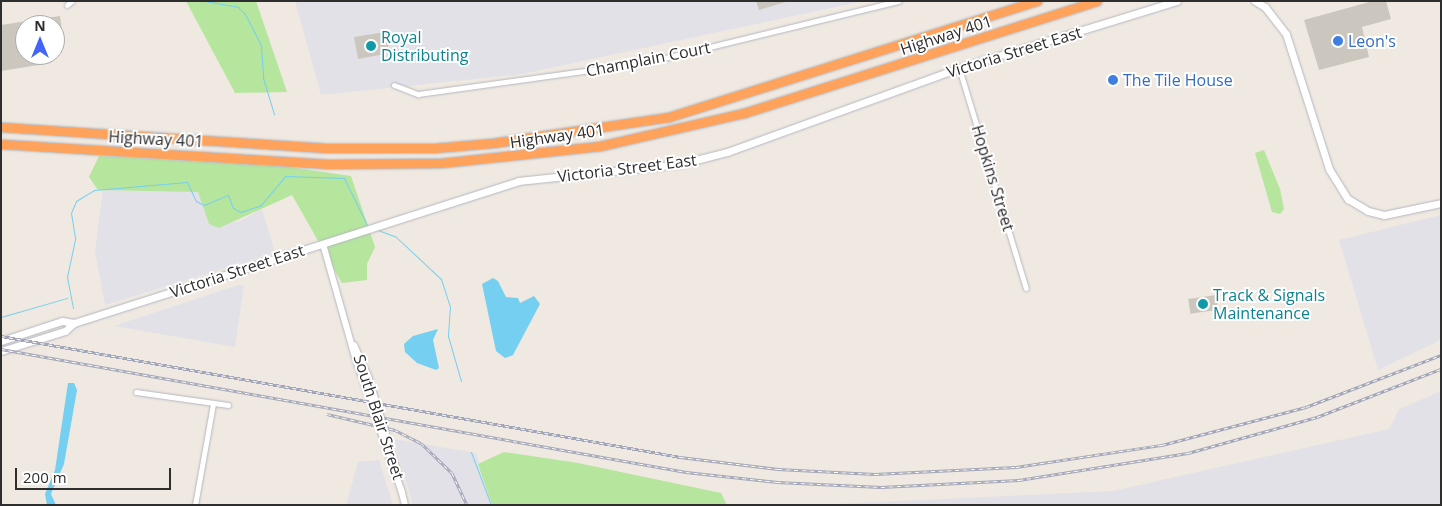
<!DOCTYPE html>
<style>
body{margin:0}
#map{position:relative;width:1442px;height:506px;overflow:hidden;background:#efe9e1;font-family:"Open Sans",sans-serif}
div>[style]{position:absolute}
.industrial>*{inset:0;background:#e3e1e8}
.green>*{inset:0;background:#b6e59e}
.water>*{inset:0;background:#75cff0}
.stream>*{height:1px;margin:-0.5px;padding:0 0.5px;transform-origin:0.5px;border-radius:0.5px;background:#75cff0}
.building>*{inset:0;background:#cbc7bf;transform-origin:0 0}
.roads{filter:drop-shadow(0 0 1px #b4b7c1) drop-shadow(0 0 1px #b4b7c1)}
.minor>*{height:5px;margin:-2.5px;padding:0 2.5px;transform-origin:2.5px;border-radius:2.5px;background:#fff}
.tertiary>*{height:6px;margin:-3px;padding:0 3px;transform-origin:3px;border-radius:3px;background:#fff}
.secondary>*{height:7px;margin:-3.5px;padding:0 3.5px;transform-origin:3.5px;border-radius:3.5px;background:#fff}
.motorway>*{height:9px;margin:-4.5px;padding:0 4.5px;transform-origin:4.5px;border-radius:4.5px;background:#ffa35c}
.rail>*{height:3px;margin-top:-1.5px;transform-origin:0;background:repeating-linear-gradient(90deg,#fff 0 4px,#a3a6b8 0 8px);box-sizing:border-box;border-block:1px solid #a3a6b8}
.dots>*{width:14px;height:14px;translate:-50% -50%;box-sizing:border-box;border:2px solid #fff;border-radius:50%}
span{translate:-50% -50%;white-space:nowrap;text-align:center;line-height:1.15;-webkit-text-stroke:4px #fff;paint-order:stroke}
.street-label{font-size:16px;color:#2e2e2e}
.culture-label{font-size:16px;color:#0d838f}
.left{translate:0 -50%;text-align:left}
.shop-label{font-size:16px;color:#366cbe}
.frame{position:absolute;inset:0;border:2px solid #2e2e2e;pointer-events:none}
.north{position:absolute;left:15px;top:15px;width:50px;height:50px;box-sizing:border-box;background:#fff;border:1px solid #ababab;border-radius:50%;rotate:0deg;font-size:14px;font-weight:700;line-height:20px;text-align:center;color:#2e2e2e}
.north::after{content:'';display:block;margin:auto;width:18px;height:22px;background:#4264fb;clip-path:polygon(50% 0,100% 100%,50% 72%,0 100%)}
.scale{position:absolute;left:15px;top:468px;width:156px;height:22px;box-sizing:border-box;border:2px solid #2e2e2e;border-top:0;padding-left:6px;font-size:15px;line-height:18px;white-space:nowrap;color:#2e2e2e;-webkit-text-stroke:4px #fff;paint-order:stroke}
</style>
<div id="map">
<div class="industrial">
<div style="clip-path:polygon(295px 1px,864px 1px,522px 74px,321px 95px)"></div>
<div style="clip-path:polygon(103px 188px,198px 192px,209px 223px,238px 222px,262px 209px,275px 253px,105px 305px,95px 252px)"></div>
<div style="clip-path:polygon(1441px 215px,1441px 340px,1378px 370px,1339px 240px)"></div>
<div style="clip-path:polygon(238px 285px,244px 285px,235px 347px,114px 326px)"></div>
<div style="clip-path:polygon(1441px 391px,1441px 505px,811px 505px,1113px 491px,1389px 429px,1399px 409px)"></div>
<div style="clip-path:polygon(394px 439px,476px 453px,492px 505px,413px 505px)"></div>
<div style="clip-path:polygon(379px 460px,393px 505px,346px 505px,358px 462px)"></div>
</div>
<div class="green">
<div style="clip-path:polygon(186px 1px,256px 1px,287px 92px,235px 93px)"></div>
<div style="clip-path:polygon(1264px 150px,1280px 189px,1284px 209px,1280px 214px,1272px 212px,1255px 153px)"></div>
<div style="clip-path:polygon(99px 156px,289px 167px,351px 176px,375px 247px,367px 264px,367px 280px,342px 283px,292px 195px,219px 228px,209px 224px,198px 192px,98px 190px,89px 177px)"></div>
<div style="clip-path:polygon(504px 452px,578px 463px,721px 493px,727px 505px,492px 505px,478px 464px)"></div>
</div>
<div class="water">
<div style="clip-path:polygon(493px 278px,498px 281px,506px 297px,518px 298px,520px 303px,534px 296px,540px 304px,513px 355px,505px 358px,496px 351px,482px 284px)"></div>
<div style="clip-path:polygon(438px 329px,433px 340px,439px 368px,436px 370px,417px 363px,405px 352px,404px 344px,413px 336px)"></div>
<div style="clip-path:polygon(68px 383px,74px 383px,77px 390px,64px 464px,51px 494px,56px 505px,47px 505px,45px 494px,55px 470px)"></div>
</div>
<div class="stream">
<div style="left:205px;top:1px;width:34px;rotate:10deg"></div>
<div style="left:238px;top:7px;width:10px;rotate:45deg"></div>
<div style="left:245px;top:14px;width:36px;rotate:63deg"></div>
<div style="left:261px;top:46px;width:32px;rotate:86deg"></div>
<div style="left:263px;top:78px;width:38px;rotate:73deg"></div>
<div style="left:378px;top:230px;width:19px;rotate:21deg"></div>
<div style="left:396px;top:237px;width:62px;rotate:43deg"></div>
<div style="left:441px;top:279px;width:28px;rotate:72deg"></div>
<div style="left:450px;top:306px;width:30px;rotate:94deg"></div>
<div style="left:448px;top:336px;width:47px;rotate:73.9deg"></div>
<div style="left:73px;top:308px;width:32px;rotate:-101deg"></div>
<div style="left:67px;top:277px;width:40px;rotate:-78deg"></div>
<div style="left:75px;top:238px;width:25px;rotate:-99deg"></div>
<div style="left:71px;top:213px;width:13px;rotate:-67deg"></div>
<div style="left:76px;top:201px;width:21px;rotate:-31deg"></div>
<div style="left:94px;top:190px;width:93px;rotate:-4.9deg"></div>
<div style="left:187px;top:182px;width:21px;rotate:65deg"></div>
<div style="left:196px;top:201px;width:9px;rotate:27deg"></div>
<div style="left:204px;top:205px;width:26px;rotate:-23deg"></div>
<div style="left:228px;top:195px;width:14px;rotate:69deg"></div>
<div style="left:233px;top:208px;width:9px;rotate:27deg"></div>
<div style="left:241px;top:212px;width:21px;rotate:-19deg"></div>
<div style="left:261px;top:205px;width:38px;rotate:-50deg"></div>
<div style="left:285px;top:176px;width:59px;rotate:1.9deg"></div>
<div style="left:344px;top:178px;width:52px;rotate:63.9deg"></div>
<div style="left:1px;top:317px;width:69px;rotate:-16.1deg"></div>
<div style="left:471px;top:452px;width:57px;rotate:69.3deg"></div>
</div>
<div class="building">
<div style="clip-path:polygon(756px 1px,786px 1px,786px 2px,759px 10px)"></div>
<div style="clip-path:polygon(1373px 1px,1386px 1px,1391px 19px,1362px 27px,1369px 57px,1319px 70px,1304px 20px)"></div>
<div style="clip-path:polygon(60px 16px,64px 45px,55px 47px,55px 25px,25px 25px,25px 55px,49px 55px,51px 63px,1px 71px,1px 25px)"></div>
<div style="clip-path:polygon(385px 32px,391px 40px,385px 54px,358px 59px,354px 37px)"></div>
<div style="left:1216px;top:295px;width:15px;height:28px;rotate:82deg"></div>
</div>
<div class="roads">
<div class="minor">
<div style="left:67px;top:5px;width:6px;rotate:-39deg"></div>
<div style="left:959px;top:68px;width:230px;rotate:73.1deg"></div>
<div style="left:394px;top:85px;width:26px;rotate:21deg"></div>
<div style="left:418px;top:94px;width:232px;rotate:-7.9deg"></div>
<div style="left:648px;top:62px;width:258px;rotate:-13.7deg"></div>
<div style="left:136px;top:392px;width:93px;rotate:8deg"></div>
<div style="left:195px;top:505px;width:103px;rotate:-79.9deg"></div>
</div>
<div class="tertiary">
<div style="left:323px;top:244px;width:117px;rotate:74.2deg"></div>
<div style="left:355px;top:357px;width:144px;rotate:70.9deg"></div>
<div style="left:354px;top:345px;width:34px;rotate:66deg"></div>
<div style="left:368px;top:376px;width:106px;rotate:72.9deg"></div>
<div style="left:401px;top:489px;width:16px;rotate:76deg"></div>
</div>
<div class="secondary">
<div style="left:1255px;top:1px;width:12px;rotate:31deg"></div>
<div style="left:1265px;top:7px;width:34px;rotate:52deg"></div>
<div style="left:1286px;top:34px;width:142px;rotate:72.3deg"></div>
<div style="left:1329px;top:169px;width:36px;rotate:58deg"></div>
<div style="left:1348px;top:199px;width:23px;rotate:31deg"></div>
<div style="left:1368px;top:211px;width:16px;rotate:14deg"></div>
<div style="left:1384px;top:215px;width:58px;rotate:-11.9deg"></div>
<div style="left:1px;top:341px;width:64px;rotate:-18.2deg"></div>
<div style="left:62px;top:321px;width:12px;rotate:9deg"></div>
<div style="left:74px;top:323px;width:466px;rotate:-17.7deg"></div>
<div style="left:518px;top:181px;width:163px;rotate:-6deg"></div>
<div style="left:680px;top:164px;width:49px;rotate:-14.3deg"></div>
<div style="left:727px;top:152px;width:247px;rotate:-19.9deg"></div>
<div style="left:959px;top:68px;width:228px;rotate:-17.1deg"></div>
<div style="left:1px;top:351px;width:67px;rotate:-17.4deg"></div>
<div style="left:65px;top:331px;width:12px;rotate:-42deg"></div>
</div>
<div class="motorway">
<div style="left:1px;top:127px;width:326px;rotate:3.7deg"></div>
<div style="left:326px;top:148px;width:109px"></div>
<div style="left:435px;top:148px;width:58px;rotate:-4.9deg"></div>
<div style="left:493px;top:143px;width:178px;rotate:-8.4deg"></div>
<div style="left:669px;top:117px;width:386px;rotate:-17.5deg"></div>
<div style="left:1px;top:144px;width:328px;rotate:3.5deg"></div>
<div style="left:328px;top:164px;width:113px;rotate:-0.5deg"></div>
<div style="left:441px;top:163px;width:160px;rotate:-6.1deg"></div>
<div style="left:600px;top:146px;width:148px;rotate:-12.9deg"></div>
<div style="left:744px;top:113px;width:370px;rotate:-17.6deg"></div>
</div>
</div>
<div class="rail">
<div style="left:1px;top:336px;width:690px;rotate:10.1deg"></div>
<div style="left:680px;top:457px;width:99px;rotate:7deg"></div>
<div style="left:778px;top:469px;width:97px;rotate:3deg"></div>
<div style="left:875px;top:474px;width:141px;rotate:-2.8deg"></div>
<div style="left:1016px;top:467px;width:148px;rotate:-8.6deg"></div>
<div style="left:1162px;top:445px;width:149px;rotate:-14.8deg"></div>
<div style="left:1306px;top:407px;width:145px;rotate:-21.1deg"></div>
<div style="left:1px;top:349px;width:696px;rotate:10.18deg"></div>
<div style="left:686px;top:472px;width:92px;rotate:6.3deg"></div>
<div style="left:777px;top:482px;width:104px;rotate:2.8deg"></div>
<div style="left:881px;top:487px;width:138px;rotate:-2.9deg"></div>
<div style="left:1019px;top:480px;width:171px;rotate:-9.1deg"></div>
<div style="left:1188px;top:453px;width:134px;rotate:-15.6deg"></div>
<div style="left:1317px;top:417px;width:133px;rotate:-21.2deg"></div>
<div style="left:327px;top:414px;width:70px;rotate:13.2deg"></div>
<div style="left:395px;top:430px;width:29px;rotate:27deg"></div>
<div style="left:421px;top:443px;width:43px;rotate:44.1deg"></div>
<div style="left:452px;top:473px;width:35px;rotate:65deg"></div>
</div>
<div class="dots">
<div style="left:1338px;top:41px;background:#3f7fe0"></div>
<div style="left:371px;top:46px;background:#0f9aa8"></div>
<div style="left:1113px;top:80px;background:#3f7fe0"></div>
<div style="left:1203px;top:304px;background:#0f9aa8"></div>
</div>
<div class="street-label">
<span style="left:946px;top:35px;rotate:-18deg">Highway 401</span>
<span style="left:1014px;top:52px;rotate:-17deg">Victoria Street East</span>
<span style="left:648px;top:59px;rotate:-11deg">Champlain Court</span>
<span style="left:557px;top:136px;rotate:-8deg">Highway 401</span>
<span style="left:156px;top:139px;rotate:3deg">Highway 401</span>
<span style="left:627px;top:168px;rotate:-7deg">Victoria Street East</span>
<span style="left:993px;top:178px;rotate:73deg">Hopkins Street</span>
<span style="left:237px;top:271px;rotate:-18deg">Victoria Street East</span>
<span style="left:379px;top:417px;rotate:72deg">South Blair Street</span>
</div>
<div class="culture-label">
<span class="left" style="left:381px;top:46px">Royal<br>Distributing</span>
<span class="left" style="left:1213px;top:304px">Track &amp; Signals<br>Maintenance</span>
</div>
<div class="shop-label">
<span class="left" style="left:1348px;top:41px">Leon's</span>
<span class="left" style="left:1123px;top:80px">The Tile House</span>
</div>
<div class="frame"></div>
<div class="north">N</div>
<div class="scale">200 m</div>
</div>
